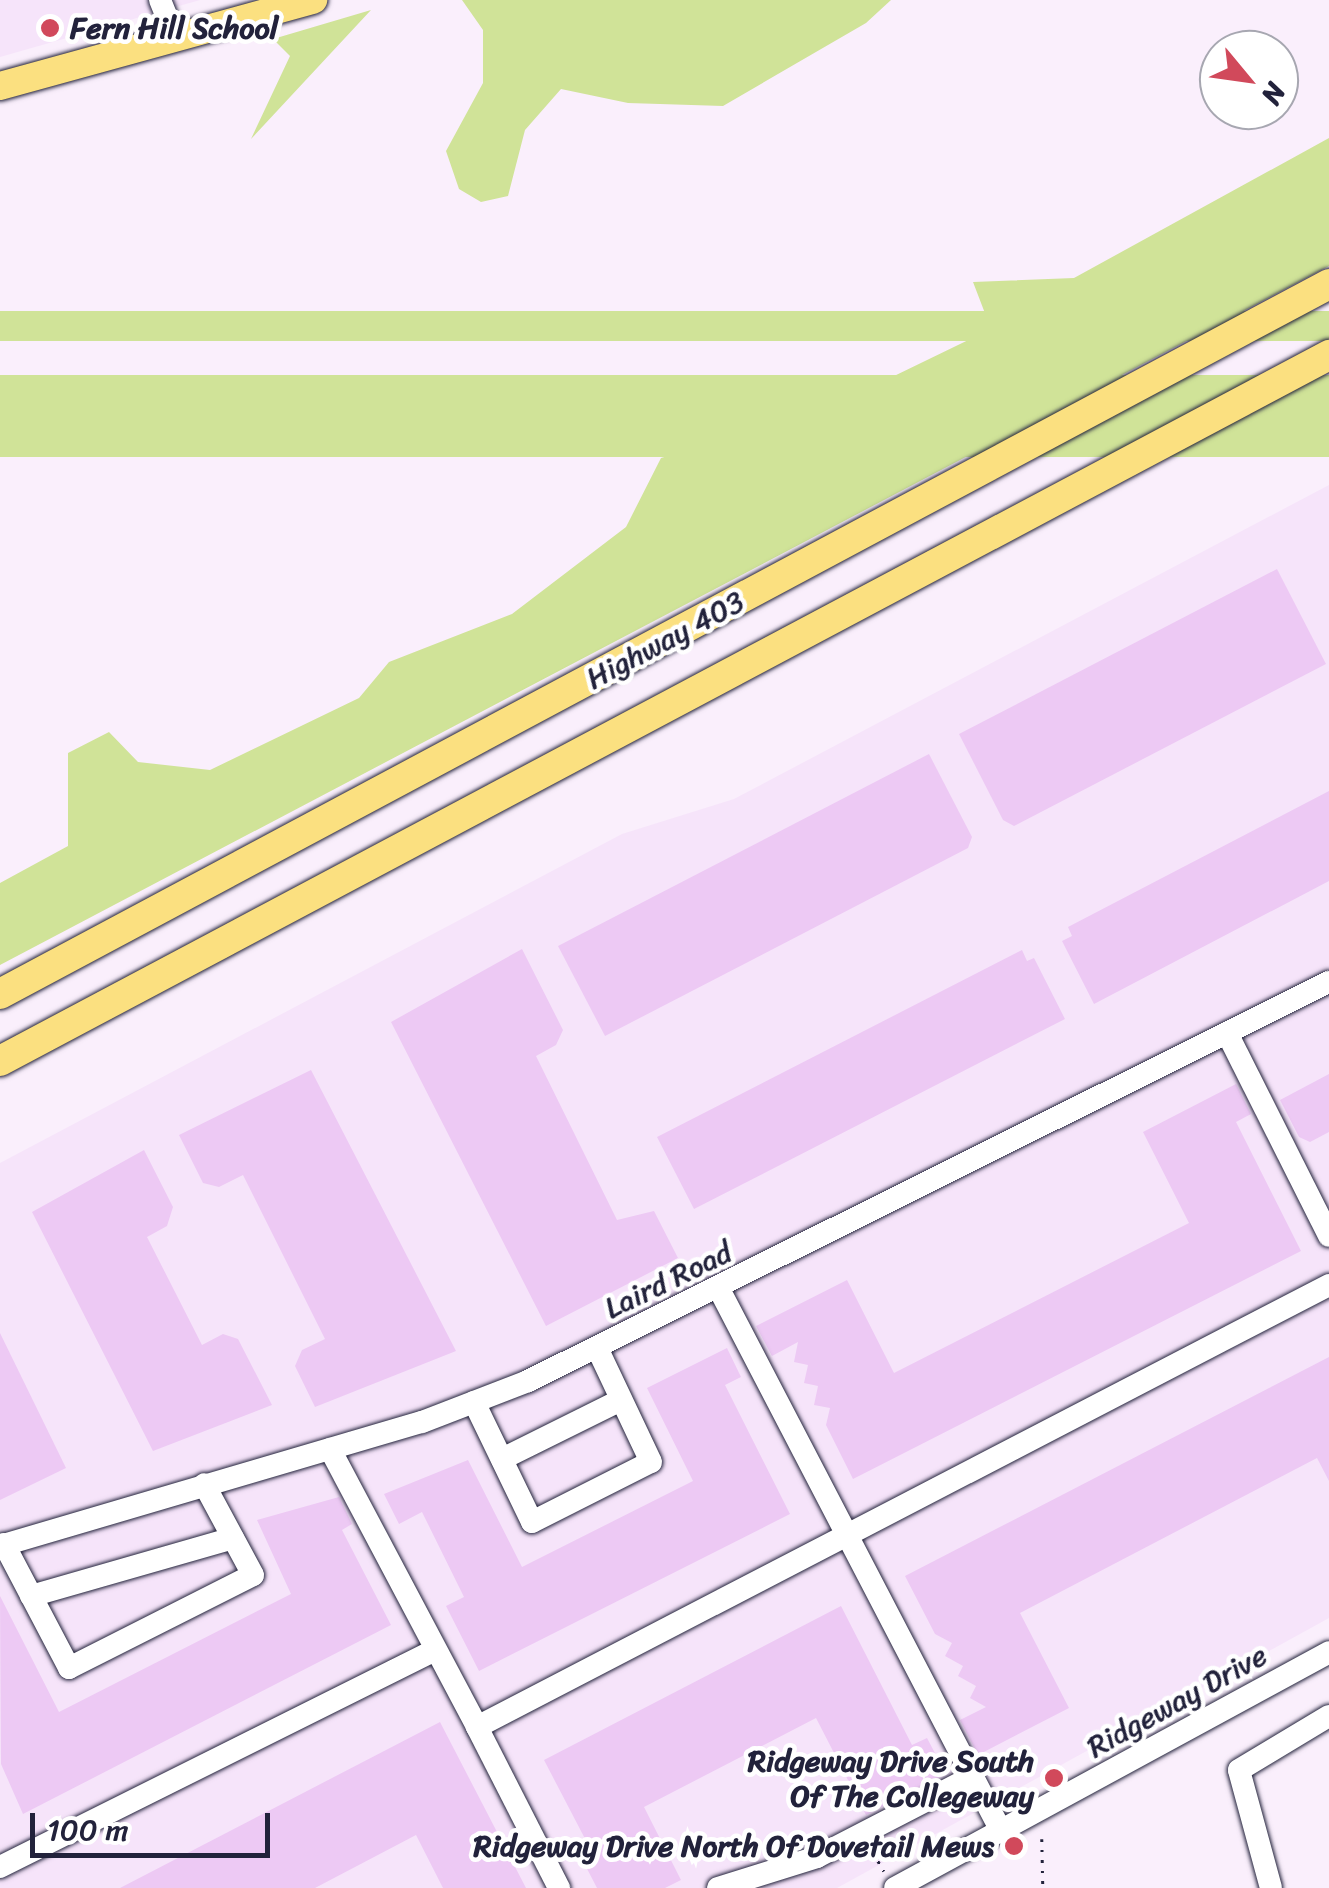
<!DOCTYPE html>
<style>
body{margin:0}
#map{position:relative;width:1329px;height:1888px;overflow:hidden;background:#faeffc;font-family:Sriracha,sans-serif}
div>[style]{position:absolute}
.built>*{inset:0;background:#f6e4fa}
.green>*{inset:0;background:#d0e398;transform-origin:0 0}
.building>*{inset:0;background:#edc9f4}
.path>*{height:2.5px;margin-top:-1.25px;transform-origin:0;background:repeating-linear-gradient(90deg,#22223b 0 2.5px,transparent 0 10.5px)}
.roads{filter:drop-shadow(0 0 2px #22223b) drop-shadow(0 0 2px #22223b)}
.minor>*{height:22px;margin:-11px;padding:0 11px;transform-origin:11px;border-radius:11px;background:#fff}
.major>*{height:28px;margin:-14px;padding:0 14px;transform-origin:14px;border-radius:14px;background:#fbe080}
.highway>*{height:30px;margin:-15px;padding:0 15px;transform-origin:15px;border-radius:15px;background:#fbe080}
.dots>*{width:28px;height:28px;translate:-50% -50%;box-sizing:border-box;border:5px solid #fff;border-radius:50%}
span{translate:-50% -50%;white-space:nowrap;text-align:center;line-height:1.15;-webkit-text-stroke:9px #fff;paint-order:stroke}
.poi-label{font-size:30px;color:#22223b;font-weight:700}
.left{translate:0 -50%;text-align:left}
.right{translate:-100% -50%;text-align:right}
.street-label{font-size:30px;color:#22223b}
.north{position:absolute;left:1199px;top:30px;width:100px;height:100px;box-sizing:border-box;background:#fff;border:2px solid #a7a7b1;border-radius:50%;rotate:119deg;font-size:28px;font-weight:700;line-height:40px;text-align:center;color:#22223b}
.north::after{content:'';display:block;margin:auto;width:35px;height:45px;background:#d1495b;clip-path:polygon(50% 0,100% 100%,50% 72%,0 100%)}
.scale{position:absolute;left:30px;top:1813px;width:240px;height:45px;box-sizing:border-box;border:5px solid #22223b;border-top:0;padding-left:12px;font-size:30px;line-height:35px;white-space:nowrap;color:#22223b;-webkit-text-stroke:8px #fff;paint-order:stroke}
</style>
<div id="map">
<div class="built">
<div style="clip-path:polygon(0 0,200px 0,0 57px)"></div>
<div style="clip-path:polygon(1329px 485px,1329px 1618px,837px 1888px,0 1888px,0 1163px,622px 834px,734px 799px)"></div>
</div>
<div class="green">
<div style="clip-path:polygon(462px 0,891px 0,866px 23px,723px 106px,628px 103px,561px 89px,525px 130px,508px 196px,481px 202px,459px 189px,446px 151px,483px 83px,483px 30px)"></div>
<div style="clip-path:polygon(371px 10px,251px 139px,290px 56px,273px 39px)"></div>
<div style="clip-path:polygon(1329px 138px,1329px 266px,0 965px,0 883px,68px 846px,68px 753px,109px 732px,138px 762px,210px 770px,359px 698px,389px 662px,512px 614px,626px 527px,661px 458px,824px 410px,991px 329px,973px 282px,1074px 278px)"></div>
<div style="left:1329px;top:311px;width:30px;height:1505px;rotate:90deg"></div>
<div style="left:1329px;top:375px;width:82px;height:1506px;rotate:90deg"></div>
</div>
<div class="building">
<div style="clip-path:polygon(1277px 569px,1326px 664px,1014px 826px,1003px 820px,959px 734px)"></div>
<div style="clip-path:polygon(929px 754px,972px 837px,968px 848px,605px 1036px,558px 946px)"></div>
<div style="clip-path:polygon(1329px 791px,1329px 881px,1094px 1004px,1062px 941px,1072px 936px,1068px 927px)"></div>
<div style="clip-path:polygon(522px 949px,563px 1030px,556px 1045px,536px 1056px,617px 1220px,654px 1211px,678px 1258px,546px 1326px,391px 1022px)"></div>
<div style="clip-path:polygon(1022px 950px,1027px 961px,1034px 958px,1065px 1019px,694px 1209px,657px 1137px)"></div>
<div style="clip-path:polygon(311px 1070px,456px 1351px,315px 1407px,295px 1366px,302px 1350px,325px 1339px,243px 1175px,219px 1187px,203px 1183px,179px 1135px)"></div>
<div style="clip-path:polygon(1329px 1074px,1329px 1132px,1310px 1142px,1299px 1137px,1280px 1100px)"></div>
<div style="clip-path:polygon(1236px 1084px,1251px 1114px,1236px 1122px,1301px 1251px,853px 1479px,826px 1425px,830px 1408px,814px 1405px,818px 1386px,804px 1383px,808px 1365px,794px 1362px,798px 1342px,772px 1356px,756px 1326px,847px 1280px,894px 1373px,1189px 1223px,1143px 1132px)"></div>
<div style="clip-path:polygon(144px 1150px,173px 1207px,167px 1226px,147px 1237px,202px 1345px,223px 1334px,238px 1339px,272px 1405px,153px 1451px,32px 1212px)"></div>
<div style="clip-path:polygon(0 1333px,66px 1468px,0 1500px)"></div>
<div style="clip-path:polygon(727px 1348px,741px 1377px,725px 1385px,790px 1514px,479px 1671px,446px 1606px,464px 1597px,422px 1512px,399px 1524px,384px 1494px,468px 1460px,522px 1567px,693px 1481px,647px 1388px)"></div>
<div style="clip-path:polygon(1329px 1357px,1329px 1481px,1317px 1458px,1020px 1613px,1069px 1708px,978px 1755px,960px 1720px,986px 1707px,970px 1698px,976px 1686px,958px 1676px,963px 1666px,945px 1656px,952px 1643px,935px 1634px,905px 1576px)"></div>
<div style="clip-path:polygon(339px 1497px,352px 1524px,342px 1530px,391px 1625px,23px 1814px,1px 1764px,0 1596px,59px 1712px,291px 1594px,257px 1520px)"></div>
<div style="clip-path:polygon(841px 1606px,912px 1745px,927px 1738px,946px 1774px,866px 1815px,816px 1718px,644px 1807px,681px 1880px,665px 1888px,597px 1888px,583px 1861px,594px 1856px,544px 1760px)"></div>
<div style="clip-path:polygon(440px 1722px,526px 1888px,443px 1888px,416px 1835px,315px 1888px,120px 1888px)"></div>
</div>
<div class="path">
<div style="left:1042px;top:1839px;width:49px;rotate:88.8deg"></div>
<div style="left:873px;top:1852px;width:22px;rotate:60deg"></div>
</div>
<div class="roads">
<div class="minor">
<div style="left:160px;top:0;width:40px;rotate:68deg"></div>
<div style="left:1227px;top:1033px;width:227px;rotate:63.3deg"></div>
<div style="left:719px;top:1289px;width:611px;rotate:62.51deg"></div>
<div style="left:474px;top:1402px;width:133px;rotate:64.2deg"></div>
<div style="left:532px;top:1522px;width:133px;rotate:-26.8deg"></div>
<div style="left:651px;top:1462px;width:126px;rotate:-115.3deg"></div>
<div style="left:330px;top:1449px;width:314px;rotate:62.1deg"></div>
<div style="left:477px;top:1727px;width:960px;rotate:-27.42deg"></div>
<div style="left:502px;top:1459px;width:133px;rotate:-26.4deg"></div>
<div style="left:4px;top:1544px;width:140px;rotate:62.3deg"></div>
<div style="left:69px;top:1668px;width:206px;rotate:-26.8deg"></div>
<div style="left:253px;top:1575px;width:103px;rotate:-118.3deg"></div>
<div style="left:0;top:1546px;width:440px;rotate:-16.4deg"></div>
<div style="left:422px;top:1422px;width:114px;rotate:-21.1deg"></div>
<div style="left:528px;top:1381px;width:895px;rotate:-26.48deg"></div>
<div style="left:31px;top:1596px;width:210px;rotate:-16deg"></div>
<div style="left:477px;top:1727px;width:181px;rotate:63deg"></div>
<div style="left:0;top:1867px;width:482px;rotate:-26.5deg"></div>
<div style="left:718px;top:1888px;width:104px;rotate:-17.4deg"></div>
<div style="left:817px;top:1857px;width:174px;rotate:-27.3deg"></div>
<div style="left:895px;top:1888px;width:494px;rotate:-28.5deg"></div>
<div style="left:1271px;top:1888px;width:122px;rotate:-105.2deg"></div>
<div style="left:1239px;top:1770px;width:105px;rotate:-31deg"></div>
</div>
<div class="major">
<div style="left:0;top:86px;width:325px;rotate:-15.4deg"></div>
</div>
<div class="highway">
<div style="left:0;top:994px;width:1507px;rotate:-28.11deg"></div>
<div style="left:0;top:1061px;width:1505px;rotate:-27.98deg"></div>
</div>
</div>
<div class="dots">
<div style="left:50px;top:28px;background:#d1495b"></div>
<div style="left:1054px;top:1778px;background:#d1495b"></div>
<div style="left:1014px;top:1846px;background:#d1495b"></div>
</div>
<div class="poi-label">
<span class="left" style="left:70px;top:28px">Fern Hill School</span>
<span class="right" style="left:1034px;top:1778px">Ridgeway Drive South<br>Of The Collegeway</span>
<span class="right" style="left:994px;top:1846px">Ridgeway Drive North Of Dovetail Mews</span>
</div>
<div class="street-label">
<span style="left:665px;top:640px;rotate:-28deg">Highway 403</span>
<span style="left:668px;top:1280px;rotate:-26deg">Laird Road</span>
<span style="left:1177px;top:1701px;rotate:-29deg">Ridgeway Drive</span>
</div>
<div class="north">N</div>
<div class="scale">100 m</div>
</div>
